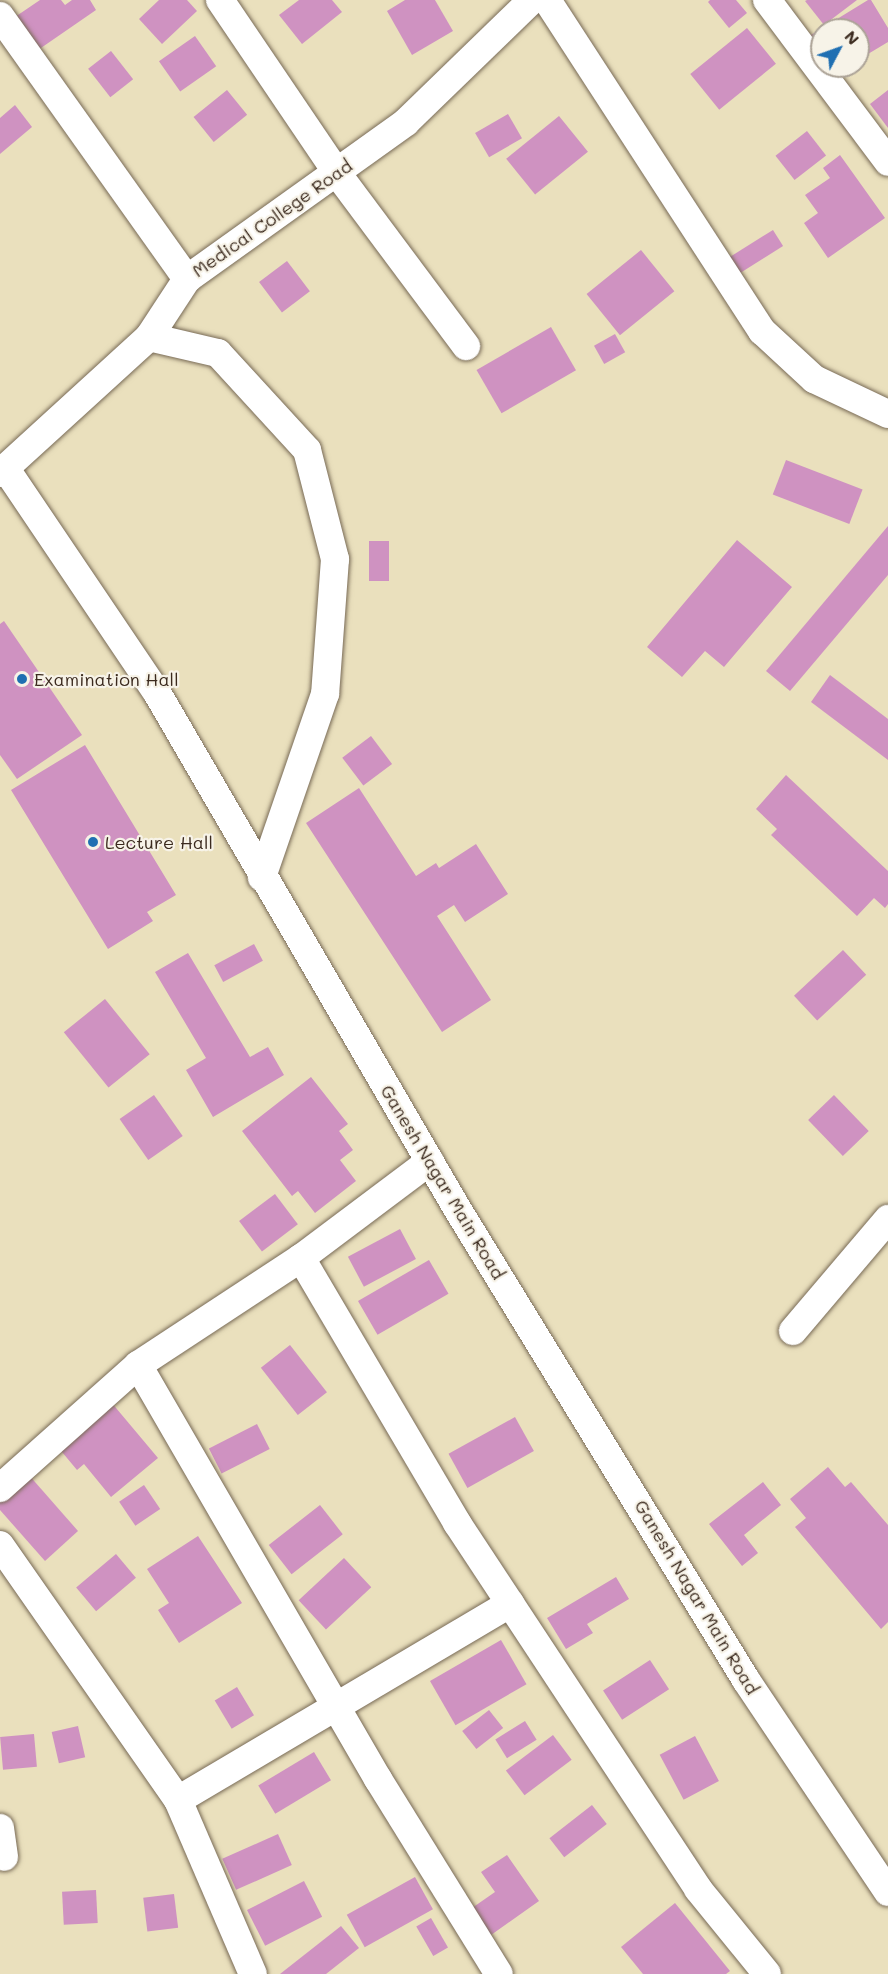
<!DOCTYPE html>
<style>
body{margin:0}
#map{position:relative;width:888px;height:1974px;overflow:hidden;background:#eae0bd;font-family:Mali,sans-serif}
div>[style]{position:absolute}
.building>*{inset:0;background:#cf92c1;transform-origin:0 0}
.roads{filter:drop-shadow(0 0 2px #786a56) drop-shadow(0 0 2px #786a56)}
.street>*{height:28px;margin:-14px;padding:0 14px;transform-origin:14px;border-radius:14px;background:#fff}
.dots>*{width:16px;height:16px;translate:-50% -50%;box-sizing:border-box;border:3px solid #f7f3e8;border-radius:50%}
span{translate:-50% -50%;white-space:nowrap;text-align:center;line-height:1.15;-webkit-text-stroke:4.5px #f7f3e8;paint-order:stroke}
.street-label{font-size:18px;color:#3b2a1e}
.poi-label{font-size:18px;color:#3b2a1e}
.left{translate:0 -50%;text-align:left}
.north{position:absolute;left:810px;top:18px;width:60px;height:60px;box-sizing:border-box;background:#f7f3e8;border:2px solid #aca397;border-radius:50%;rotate:49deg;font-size:16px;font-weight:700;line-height:24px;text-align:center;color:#3b2a1e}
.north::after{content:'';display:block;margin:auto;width:21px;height:27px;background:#1f6fb2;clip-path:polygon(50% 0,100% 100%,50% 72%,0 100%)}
</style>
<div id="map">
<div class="building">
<div style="clip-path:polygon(40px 0,61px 0,65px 5px,72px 0,90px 0,96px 10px,38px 50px,15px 17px)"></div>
<div style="clip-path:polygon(159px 0,187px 0,197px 11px,162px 44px,139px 19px)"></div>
<div style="clip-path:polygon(299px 0,332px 0,342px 12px,302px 44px,279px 15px)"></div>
<div style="clip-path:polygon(405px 0,435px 0,453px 31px,412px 55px,387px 11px)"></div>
<div style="clip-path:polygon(710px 0,736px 0,747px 13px,729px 28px,708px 2px)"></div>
<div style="clip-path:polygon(857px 0,824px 25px,805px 1px,807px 0)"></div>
<div style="clip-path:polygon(868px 0,871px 0,888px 28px,888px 42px,858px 60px,858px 30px,822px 30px,822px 53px,811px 35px)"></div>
<div style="left:747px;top:28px;width:46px;height:73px;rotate:51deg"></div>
<div style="left:195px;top:36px;width:37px;height:44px;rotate:55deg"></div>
<div style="left:111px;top:51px;width:36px;height:29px;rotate:52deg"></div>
<div style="clip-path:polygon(830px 66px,849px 66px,835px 74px)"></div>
<div style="left:227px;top:90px;width:32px;height:43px;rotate:51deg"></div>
<div style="clip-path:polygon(888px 90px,888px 128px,870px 104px)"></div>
<div style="clip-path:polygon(15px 105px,32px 127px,0 154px,0 118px)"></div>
<div style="left:508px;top:114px;width:28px;height:38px;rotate:60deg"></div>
<div style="left:559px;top:116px;width:46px;height:68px;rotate:51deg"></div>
<div style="left:807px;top:131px;width:31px;height:40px;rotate:52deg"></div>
<div style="clip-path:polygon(840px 155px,885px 218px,828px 258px,804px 223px,818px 213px,805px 195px,830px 178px,823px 168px)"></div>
<div style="left:773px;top:230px;width:19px;height:52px;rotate:58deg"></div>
<div style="left:641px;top:250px;width:53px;height:70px;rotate:51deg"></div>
<div style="left:287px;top:261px;width:38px;height:35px;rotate:53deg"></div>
<div style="left:551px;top:327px;width:50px;height:86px;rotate:60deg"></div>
<div style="left:615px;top:334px;width:21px;height:24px;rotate:61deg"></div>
<div style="left:786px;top:460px;width:82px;height:37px;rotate:21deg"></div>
<div style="clip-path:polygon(888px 526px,888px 575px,790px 691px,766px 671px)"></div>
<div style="clip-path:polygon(737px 540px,792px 587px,724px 667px,705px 651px,682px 677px,647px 647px)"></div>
<div style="left:369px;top:541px;width:20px;height:40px"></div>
<div style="clip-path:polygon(4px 621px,82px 735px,17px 779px,0 755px,0 624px)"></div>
<div style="clip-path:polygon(830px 675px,888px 719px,888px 760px,811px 702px)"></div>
<div style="left:371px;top:736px;width:35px;height:36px;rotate:53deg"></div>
<div style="clip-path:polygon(85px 745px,176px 895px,147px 912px,153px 921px,108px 949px,11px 790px)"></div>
<div style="clip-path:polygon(786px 775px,888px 871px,888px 904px,885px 908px,874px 898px,857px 916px,771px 835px,777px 829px,756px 809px)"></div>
<div style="clip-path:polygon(359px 788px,416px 876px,436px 863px,439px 868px,476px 844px,508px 894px,465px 922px,454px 905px,437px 916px,491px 1000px,442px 1032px,306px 823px)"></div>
<div style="left:254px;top:944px;width:19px;height:45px;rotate:62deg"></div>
<div style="left:843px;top:950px;width:34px;height:67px;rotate:47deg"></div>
<div style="clip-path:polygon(188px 953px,250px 1057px,268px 1047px,284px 1075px,213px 1117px,186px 1070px,206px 1058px,155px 972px)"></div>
<div style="left:105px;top:999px;width:71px;height:53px;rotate:51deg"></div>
<div style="clip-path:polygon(311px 1077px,348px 1124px,339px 1131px,353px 1150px,340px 1160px,356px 1181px,315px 1213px,298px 1191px,292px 1196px,242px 1131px)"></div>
<div style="left:154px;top:1095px;width:50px;height:42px;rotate:55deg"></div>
<div style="left:834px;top:1095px;width:50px;height:36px;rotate:46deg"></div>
<div style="left:275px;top:1194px;width:38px;height:45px;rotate:53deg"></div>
<div style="left:400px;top:1229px;width:34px;height:59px;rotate:62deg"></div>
<div style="left:429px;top:1260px;width:39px;height:82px;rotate:60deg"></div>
<div style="left:290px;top:1345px;width:60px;height:37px;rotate:52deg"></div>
<div style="clip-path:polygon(111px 1402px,158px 1458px,111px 1497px,84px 1464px,77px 1470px,57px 1446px)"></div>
<div style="left:515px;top:1417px;width:39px;height:76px;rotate:61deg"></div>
<div style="left:257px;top:1424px;width:28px;height:54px;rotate:63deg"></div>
<div style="clip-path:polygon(828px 1467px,845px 1487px,851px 1482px,888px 1525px,888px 1622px,881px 1629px,795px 1527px,806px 1518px,790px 1499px)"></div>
<div style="clip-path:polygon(28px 1474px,78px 1531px,45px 1561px,0 1510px,0 1499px)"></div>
<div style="clip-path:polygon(763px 1482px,781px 1505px,744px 1535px,758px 1553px,742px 1566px,709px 1524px)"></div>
<div style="left:144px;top:1485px;width:29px;height:30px;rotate:56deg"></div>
<div style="left:320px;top:1505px;width:37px;height:65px;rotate:52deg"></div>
<div style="clip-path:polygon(198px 1536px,242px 1603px,179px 1643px,158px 1610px,169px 1603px,147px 1569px)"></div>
<div style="left:116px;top:1554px;width:31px;height:52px;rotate:50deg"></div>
<div style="left:344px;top:1558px;width:40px;height:62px;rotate:47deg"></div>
<div style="clip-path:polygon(616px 1577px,629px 1599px,587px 1624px,593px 1633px,566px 1649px,547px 1618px)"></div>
<div style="left:501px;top:1640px;width:51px;height:82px;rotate:60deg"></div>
<div style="left:650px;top:1660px;width:35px;height:56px;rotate:57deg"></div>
<div style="left:237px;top:1687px;width:33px;height:26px;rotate:59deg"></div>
<div style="left:489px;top:1710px;width:23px;height:34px;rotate:52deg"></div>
<div style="left:525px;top:1721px;width:22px;height:35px;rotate:58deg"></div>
<div style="left:78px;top:1726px;width:32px;height:27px;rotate:77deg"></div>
<div style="left:34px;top:1734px;width:33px;height:34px;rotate:85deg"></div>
<div style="left:553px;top:1735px;width:31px;height:59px;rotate:53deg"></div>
<div style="left:695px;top:1736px;width:51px;height:40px;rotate:62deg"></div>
<div style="left:314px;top:1752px;width:33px;height:65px;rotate:59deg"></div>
<div style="left:592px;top:1805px;width:24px;height:54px;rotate:52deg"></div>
<div style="left:278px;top:1834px;width:34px;height:61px;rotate:66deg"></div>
<div style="clip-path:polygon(507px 1855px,539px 1901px,491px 1935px,472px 1908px,495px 1892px,481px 1872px)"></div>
<div style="left:415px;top:1877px;width:37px;height:78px;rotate:61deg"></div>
<div style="left:304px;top:1881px;width:40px;height:64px;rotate:63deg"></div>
<div style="left:96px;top:1890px;width:33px;height:34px;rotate:87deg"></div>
<div style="left:174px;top:1894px;width:34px;height:31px;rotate:83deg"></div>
<div style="clip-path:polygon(675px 1903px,730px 1971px,726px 1974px,643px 1974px,621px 1947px)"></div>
<div style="left:431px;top:1918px;width:34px;height:17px;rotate:60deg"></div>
<div style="clip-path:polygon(341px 1926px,359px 1948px,326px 1974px,280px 1974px)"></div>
</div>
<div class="roads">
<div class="street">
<div style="left:220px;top:0;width:209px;rotate:55.9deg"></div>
<div style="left:337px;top:173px;width:216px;rotate:53.3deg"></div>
<div style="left:547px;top:0;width:395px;rotate:57deg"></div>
<div style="left:762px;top:331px;width:71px;rotate:42.7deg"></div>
<div style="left:814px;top:379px;width:82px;rotate:25.3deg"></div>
<div style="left:767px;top:0;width:202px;rotate:53.2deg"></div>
<div style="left:0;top:16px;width:323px;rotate:54.6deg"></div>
<div style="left:149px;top:337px;width:71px;rotate:13.1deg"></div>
<div style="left:218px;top:353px;width:132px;rotate:47.5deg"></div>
<div style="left:307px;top:450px;width:113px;rotate:75.6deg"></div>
<div style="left:335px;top:559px;width:135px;rotate:94.2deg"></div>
<div style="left:325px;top:694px;width:194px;rotate:109deg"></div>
<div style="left:6px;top:469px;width:268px;rotate:56deg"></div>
<div style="left:156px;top:691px;width:600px;rotate:59.81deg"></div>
<div style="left:458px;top:1210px;width:551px;rotate:58.5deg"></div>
<div style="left:746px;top:1680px;width:255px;rotate:56.2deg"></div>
<div style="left:0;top:473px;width:202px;rotate:-42.4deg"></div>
<div style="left:149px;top:337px;width:69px;rotate:-56.8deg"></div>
<div style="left:187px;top:279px;width:269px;rotate:-35.6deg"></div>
<div style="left:406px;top:122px;width:175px;rotate:-44.1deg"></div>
<div style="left:301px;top:1258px;width:308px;rotate:59.5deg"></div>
<div style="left:457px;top:1523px;width:438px;rotate:56.6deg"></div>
<div style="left:698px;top:1889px;width:109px;rotate:50.9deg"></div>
<div style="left:793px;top:1331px;width:147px;rotate:-49.7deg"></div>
<div style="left:138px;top:1365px;width:479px;rotate:59.9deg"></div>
<div style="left:378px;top:1779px;width:229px;rotate:58.2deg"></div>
<div style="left:0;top:1488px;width:185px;rotate:-41.7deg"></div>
<div style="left:138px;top:1365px;width:195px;rotate:-33.3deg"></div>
<div style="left:301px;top:1258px;width:161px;rotate:-36.9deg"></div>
<div style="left:0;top:1545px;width:311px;rotate:55.1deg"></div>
<div style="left:178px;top:1800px;width:189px;rotate:66.7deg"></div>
<div style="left:178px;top:1800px;width:386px;rotate:-30.6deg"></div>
<div style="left:0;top:1828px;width:29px;rotate:82deg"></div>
</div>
</div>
<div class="dots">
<div style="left:22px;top:679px;background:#1f6fb2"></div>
<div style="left:93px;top:842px;background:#1f6fb2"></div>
</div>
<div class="street-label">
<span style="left:272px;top:218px;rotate:-35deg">Medical College Road</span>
<span style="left:443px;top:1182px;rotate:59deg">Ganesh Nagar Main Road</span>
<span style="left:697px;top:1597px;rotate:59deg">Ganesh Nagar Main Road</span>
</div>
<div class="poi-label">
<span class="left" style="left:34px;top:679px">Examination Hall</span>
<span class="left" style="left:105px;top:842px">Lecture Hall</span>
</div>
<div class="north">N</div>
</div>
